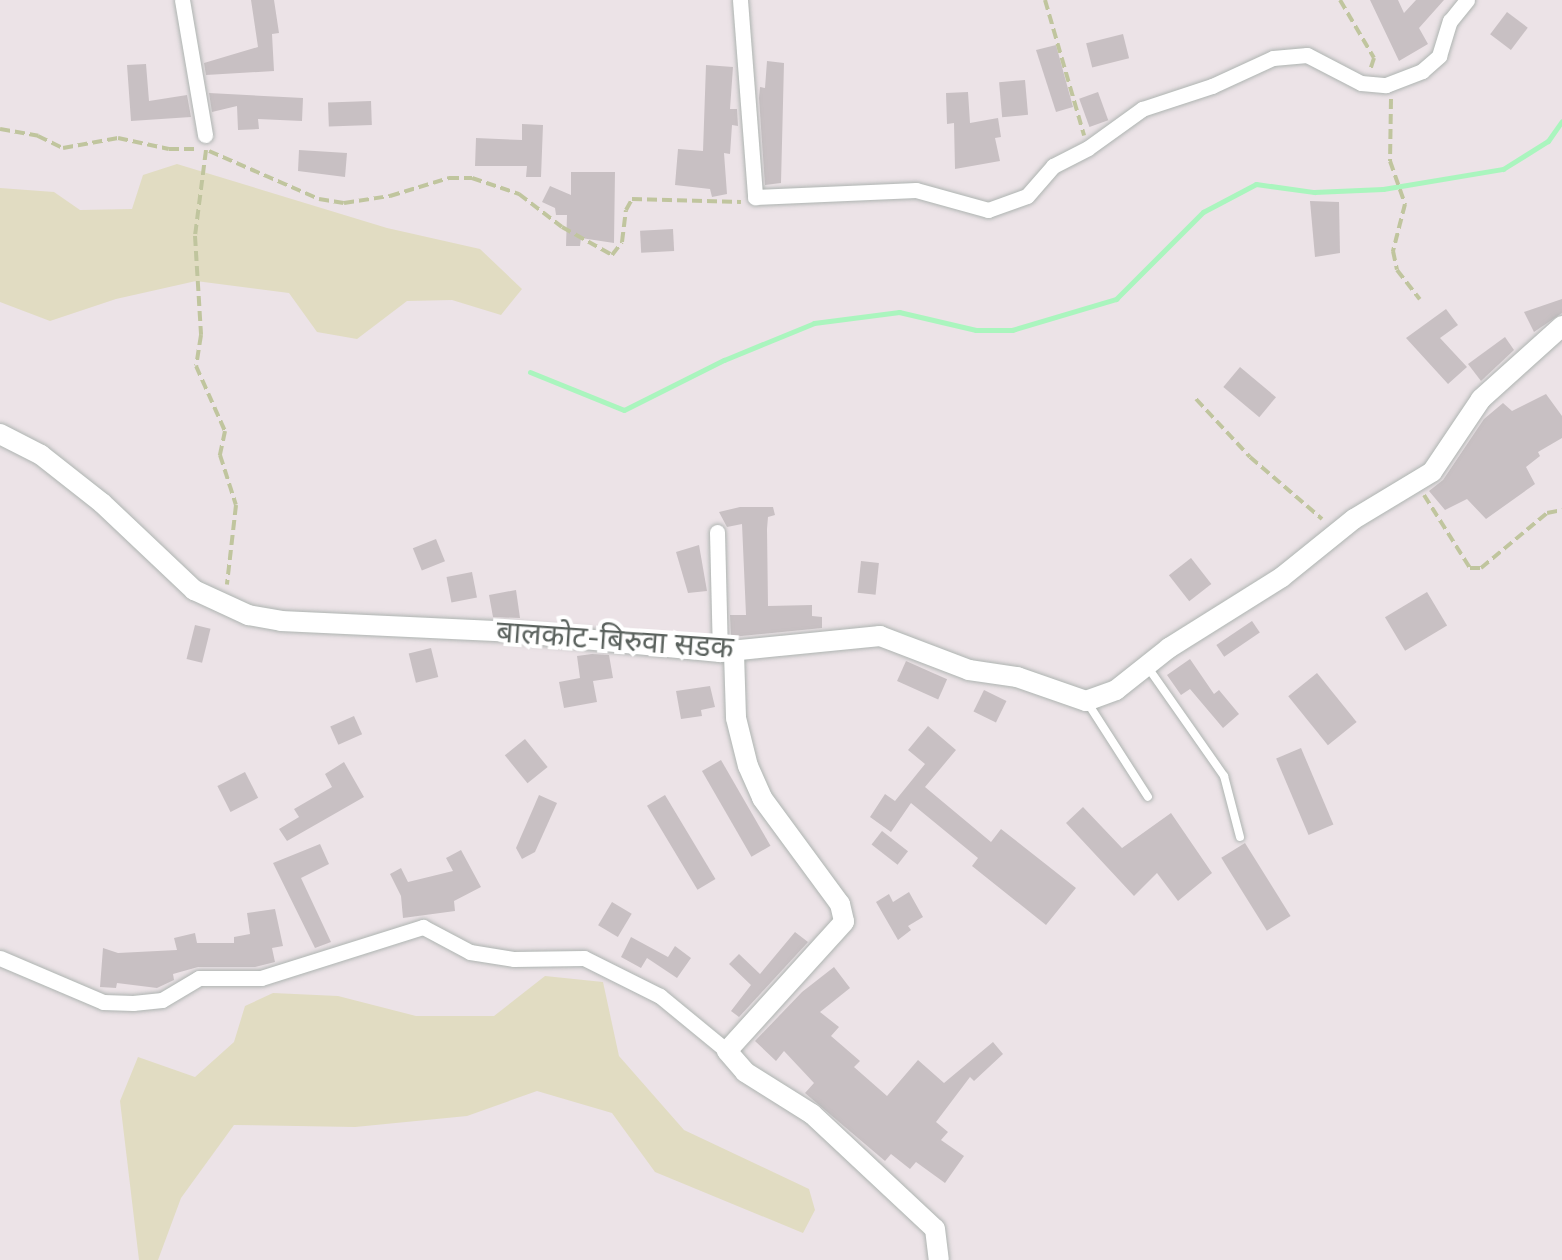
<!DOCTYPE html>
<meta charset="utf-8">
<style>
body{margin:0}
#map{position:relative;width:1562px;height:1260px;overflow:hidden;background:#ece3e7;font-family:"Fira Sans","Noto Sans Devanagari",sans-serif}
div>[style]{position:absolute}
.green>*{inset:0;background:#e1dcc2}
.stream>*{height:5px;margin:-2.5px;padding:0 2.5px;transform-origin:2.5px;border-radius:2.5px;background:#aaf5be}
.building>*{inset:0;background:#c8c0c3;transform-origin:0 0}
.path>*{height:4px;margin-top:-2px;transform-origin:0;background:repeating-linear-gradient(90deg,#c0c59e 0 10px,transparent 0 15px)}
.roads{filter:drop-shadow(0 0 2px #aeb4b1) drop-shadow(0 0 2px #aeb4b1)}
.lane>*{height:8px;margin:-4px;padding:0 4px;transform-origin:4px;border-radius:4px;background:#fff}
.street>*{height:15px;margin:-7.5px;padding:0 7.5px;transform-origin:7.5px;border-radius:7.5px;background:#fff}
.secondary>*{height:20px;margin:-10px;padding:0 10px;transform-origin:10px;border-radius:10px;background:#fff}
span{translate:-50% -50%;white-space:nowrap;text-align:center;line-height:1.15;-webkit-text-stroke:8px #fff;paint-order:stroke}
.street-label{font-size:30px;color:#5b625e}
</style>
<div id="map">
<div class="green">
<div style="clip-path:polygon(177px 164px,387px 228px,480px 249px,522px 289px,501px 315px,452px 300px,407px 301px,357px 339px,317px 332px,289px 293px,196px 281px,116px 299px,50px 321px,0 302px,0 188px,54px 192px,80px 210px,132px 209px,143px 175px)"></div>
<div style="clip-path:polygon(545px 976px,603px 982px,619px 1056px,684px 1130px,809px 1189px,815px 1210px,803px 1233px,655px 1172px,612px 1113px,537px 1091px,467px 1116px,355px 1127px,234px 1125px,181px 1198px,158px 1260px,139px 1260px,120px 1101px,138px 1057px,195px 1077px,234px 1042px,245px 1006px,273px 993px,338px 996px,416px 1016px,494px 1016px)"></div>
</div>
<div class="stream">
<div style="left:530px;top:372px;width:101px;rotate:22deg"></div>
<div style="left:624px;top:410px;width:112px;rotate:-26.6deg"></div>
<div style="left:724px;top:360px;width:97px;rotate:-22.3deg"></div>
<div style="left:814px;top:323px;width:86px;rotate:-7.4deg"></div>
<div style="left:899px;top:312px;width:79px;rotate:13.2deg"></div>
<div style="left:976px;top:330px;width:36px"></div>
<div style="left:1012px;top:330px;width:109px;rotate:-16.6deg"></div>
<div style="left:1116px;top:299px;width:123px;rotate:-45deg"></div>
<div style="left:1203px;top:212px;width:60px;rotate:-27.8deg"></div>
<div style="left:1256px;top:184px;width:59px;rotate:7.9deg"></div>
<div style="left:1314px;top:192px;width:69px;rotate:-2.5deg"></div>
<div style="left:1383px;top:189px;width:122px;rotate:-9.5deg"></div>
<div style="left:1503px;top:169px;width:53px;rotate:-31.9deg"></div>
<div style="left:1548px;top:141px;width:24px;rotate:-55deg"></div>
</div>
<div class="building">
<div style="clip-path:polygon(251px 0,274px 0,279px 33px,272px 34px,274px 71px,206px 75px,204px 63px,258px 47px)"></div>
<div style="clip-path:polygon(1370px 0,1398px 0,1404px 13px,1416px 0,1444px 0,1419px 28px,1428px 44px,1399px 61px)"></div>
<div style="left:1507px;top:12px;width:26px;height:28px;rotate:37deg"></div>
<div style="left:1123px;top:34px;width:25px;height:38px;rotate:76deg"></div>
<div style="clip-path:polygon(1056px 45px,1073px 107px,1056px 112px,1036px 50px)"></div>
<div style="clip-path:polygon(767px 61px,784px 63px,781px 183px,765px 185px,759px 98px,760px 87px,765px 88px)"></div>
<div style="clip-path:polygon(146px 64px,149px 101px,187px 95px,191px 117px,131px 121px,127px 65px)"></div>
<div style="clip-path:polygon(706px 65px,733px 67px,730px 109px,737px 109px,738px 126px,732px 125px,730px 154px,724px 153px,727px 194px,712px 197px,710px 189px,675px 185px,678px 149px,703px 151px)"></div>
<div style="left:1025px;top:80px;width:35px;height:26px;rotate:85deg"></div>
<div style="clip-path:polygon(968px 92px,970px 123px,998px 118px,1001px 137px,995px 138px,1000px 161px,955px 169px,954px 123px,947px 124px,946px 93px)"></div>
<div style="left:1098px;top:92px;width:30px;height:20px;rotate:70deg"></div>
<div style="clip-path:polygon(209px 93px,303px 98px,302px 121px,258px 119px,259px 129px,238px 130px,237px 106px,212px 112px)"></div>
<div style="left:371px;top:101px;width:24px;height:43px;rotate:88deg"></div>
<div style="clip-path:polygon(522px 124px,543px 125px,541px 177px,526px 177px,527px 166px,475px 166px,476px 138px,522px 140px)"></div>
<div style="clip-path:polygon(299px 150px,347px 153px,345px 177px,298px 171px)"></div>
<div style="clip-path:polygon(571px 172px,615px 172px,614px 243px,581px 238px,580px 246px,566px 246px,567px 215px,556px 215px,555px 208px,542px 202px,550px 186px,571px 195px)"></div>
<div style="clip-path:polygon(1310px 201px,1339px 202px,1340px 253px,1315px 257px)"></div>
<div style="left:673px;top:229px;width:22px;height:33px;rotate:87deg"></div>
<div style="clip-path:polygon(1562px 299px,1562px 313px,1534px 332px,1524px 312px)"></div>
<div style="clip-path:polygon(1446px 309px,1458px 325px,1440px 338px,1467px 367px,1448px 384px,1406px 338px)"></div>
<div style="clip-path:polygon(1505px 337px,1514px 350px,1481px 381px,1468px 364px)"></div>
<div style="left:1240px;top:367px;width:47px;height:26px;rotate:40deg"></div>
<div style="clip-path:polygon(1546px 394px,1562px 416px,1562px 438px,1538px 452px,1540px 456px,1526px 467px,1535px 484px,1486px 519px,1467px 499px,1445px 510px,1429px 491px,1443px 480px,1484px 419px,1503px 403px,1512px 411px)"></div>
<div style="clip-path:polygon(740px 507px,773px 507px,775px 515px,768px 517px,767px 529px,768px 606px,812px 605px,812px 616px,822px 617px,822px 628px,731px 637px,730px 615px,746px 615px,742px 524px,727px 527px,719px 512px)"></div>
<div style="left:436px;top:539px;width:24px;height:25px;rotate:68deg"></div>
<div style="clip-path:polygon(699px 545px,707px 591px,688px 593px,676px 552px)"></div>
<div style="left:1191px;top:558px;width:33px;height:28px;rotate:52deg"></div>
<div style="left:861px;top:561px;width:18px;height:32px;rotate:6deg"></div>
<div style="left:472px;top:572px;width:26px;height:26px;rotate:79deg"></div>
<div style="clip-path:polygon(516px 590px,520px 618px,493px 617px,489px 595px)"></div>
<div style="left:1427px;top:592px;width:39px;height:49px;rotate:59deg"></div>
<div style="left:1252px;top:621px;width:14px;height:43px;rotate:56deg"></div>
<div style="left:195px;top:625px;width:16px;height:35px;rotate:14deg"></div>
<div style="left:431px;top:648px;width:30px;height:23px;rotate:76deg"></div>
<div style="clip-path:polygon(592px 654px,609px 655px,613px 678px,593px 681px,597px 702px,564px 708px,559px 682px,580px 678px,577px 656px)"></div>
<div style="clip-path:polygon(1190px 659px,1214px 694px,1219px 690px,1239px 714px,1223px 728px,1190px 689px,1181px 695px,1167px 675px)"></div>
<div style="left:906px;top:661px;width:45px;height:22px;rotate:24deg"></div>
<div style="left:1317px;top:673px;width:63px;height:37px;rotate:51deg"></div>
<div style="clip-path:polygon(710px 686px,715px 707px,701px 710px,702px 716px,681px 719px,676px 691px)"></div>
<div style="left:984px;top:690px;width:25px;height:24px;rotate:26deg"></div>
<div style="left:354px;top:716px;width:20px;height:26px;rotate:66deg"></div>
<div style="clip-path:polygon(928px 726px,956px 750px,925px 787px,991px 842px,1001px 829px,1076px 888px,1046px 925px,972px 866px,978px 858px,911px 803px,891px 832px,870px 817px,885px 794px,895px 801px,925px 764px,908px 750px)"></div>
<div style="left:525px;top:739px;width:36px;height:26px;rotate:51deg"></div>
<div style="left:1301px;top:748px;width:83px;height:27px;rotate:67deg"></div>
<div style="left:721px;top:760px;width:99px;height:22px;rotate:60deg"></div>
<div style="clip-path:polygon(344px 762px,364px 797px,287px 841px,279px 829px,299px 817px,294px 809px,332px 787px,325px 774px)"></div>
<div style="left:245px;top:772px;width:29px;height:31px;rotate:63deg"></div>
<div style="clip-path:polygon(539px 795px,557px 803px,535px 852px,522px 859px,516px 848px)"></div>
<div style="left:665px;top:795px;width:98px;height:21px;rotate:59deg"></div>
<div style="clip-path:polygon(1083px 807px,1122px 848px,1171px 813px,1212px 873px,1178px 901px,1157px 873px,1134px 896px,1066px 823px)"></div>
<div style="left:882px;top:831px;width:33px;height:17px;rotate:38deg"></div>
<div style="left:1245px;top:843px;width:86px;height:28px;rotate:58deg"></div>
<div style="clip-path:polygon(320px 844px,329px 864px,301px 878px,331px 942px,315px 948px,273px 863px)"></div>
<div style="clip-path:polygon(461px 850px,481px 887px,454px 901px,455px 911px,403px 918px,401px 896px,390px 874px,401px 868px,408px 882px,453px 871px,446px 858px)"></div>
<div style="clip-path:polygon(909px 892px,923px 917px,908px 926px,911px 930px,898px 940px,876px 902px,889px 894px,893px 902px)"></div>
<div style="left:612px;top:902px;width:23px;height:27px;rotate:31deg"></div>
<div style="clip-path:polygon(275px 909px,283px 946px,272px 948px,275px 962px,255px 967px,198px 967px,173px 974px,174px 980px,157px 988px,117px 983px,116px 988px,100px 987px,103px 948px,118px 953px,177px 950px,174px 938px,195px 933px,197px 943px,234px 943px,234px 937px,250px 934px,247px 913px)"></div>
<div style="clip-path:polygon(795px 932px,808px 942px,739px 1017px,731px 1011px,751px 985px,729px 964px,739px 954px,760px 974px)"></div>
<div style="clip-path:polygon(631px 937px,668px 957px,675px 946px,691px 958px,677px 978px,647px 958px,641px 968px,621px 957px)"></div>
<div style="clip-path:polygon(834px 967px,850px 988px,820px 1012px,839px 1027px,831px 1036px,860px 1061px,854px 1067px,887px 1096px,918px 1060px,944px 1083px,993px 1042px,1003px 1054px,974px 1081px,970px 1077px,936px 1122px,948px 1132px,941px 1140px,964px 1156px,945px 1183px,916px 1162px,910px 1169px,891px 1154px,885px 1161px,805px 1093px,814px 1083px,784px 1051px,776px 1061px,755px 1041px,802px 992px)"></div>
</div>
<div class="path">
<div style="left:1045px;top:0;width:141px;rotate:73.9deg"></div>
<div style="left:1340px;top:0;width:67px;rotate:59.6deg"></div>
<div style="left:1374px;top:58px;width:13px;rotate:108deg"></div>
<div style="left:1391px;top:99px;width:62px;rotate:90.9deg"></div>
<div style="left:1390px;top:161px;width:46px;rotate:70.8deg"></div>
<div style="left:1405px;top:204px;width:49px;rotate:104.3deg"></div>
<div style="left:1393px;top:251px;width:19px;rotate:78deg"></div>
<div style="left:1397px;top:270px;width:37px;rotate:52deg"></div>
<div style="left:0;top:129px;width:39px;rotate:10deg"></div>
<div style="left:38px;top:136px;width:28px;rotate:26deg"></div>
<div style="left:63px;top:148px;width:56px;rotate:-10.3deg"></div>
<div style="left:118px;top:138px;width:52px;rotate:12.2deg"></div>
<div style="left:169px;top:149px;width:26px"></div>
<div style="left:206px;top:150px;width:87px;rotate:97.3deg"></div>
<div style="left:195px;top:236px;width:99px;rotate:86.5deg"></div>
<div style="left:201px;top:335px;width:31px;rotate:99deg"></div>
<div style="left:196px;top:366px;width:71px;rotate:66deg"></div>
<div style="left:225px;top:431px;width:25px;rotate:102deg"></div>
<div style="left:220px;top:455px;width:52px;rotate:72.3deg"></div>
<div style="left:236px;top:505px;width:80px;rotate:96.5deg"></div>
<div style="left:209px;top:151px;width:120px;rotate:23.6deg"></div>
<div style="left:319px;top:199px;width:25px;rotate:9deg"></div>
<div style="left:344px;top:203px;width:47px;rotate:-8.7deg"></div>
<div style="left:390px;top:196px;width:62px;rotate:-17deg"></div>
<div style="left:449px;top:178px;width:23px"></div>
<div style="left:472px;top:178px;width:50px;rotate:18.8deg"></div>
<div style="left:519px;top:194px;width:54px;rotate:37.5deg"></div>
<div style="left:562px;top:227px;width:57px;rotate:29.2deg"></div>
<div style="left:612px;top:255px;width:16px;rotate:-52deg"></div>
<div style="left:622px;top:242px;width:32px;rotate:-83deg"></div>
<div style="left:626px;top:210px;width:13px;rotate:-61deg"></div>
<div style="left:632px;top:199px;width:109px;rotate:1.6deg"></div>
<div style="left:1196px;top:399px;width:79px;rotate:47deg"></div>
<div style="left:1250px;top:457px;width:95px;rotate:40.7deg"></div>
<div style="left:1424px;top:495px;width:86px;rotate:57.8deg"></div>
<div style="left:1470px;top:568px;width:11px"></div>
<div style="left:1481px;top:568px;width:86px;rotate:-39.8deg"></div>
<div style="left:1547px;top:513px;width:15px;rotate:-11deg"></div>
</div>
<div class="roads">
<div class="lane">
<div style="left:1149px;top:669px;width:131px;rotate:55deg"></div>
<div style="left:1224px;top:776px;width:63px;rotate:75.3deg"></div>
<div style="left:1089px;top:705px;width:109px;rotate:57.3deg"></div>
</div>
<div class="street">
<div style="left:182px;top:0;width:137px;rotate:80.3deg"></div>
<div style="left:740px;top:0;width:198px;rotate:85.6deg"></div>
<div style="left:755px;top:197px;width:161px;rotate:-2.5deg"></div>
<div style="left:916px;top:190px;width:75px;rotate:15.5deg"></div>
<div style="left:988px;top:210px;width:41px;rotate:-19.7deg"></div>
<div style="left:1027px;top:196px;width:40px;rotate:-49deg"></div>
<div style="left:1053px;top:166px;width:39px;rotate:-27deg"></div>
<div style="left:1088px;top:148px;width:67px;rotate:-35.8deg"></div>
<div style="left:1142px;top:109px;width:74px;rotate:-18.2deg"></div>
<div style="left:1212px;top:86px;width:67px;rotate:-24.7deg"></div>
<div style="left:1273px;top:58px;width:34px;rotate:-5deg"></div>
<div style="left:1307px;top:55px;width:61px;rotate:27.4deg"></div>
<div style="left:1361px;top:83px;width:25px;rotate:5deg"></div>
<div style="left:1386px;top:85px;width:39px;rotate:-21deg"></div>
<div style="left:1422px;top:71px;width:23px;rotate:-41deg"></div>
<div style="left:1439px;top:56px;width:37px;rotate:-73deg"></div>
<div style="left:1450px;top:21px;width:27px;rotate:-51deg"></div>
<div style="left:717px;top:532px;width:120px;rotate:88.6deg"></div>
<div style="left:0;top:958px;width:112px;rotate:23.1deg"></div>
<div style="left:103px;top:1002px;width:30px;rotate:2deg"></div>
<div style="left:133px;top:1003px;width:29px;rotate:-6deg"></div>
<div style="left:162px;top:1000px;width:43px;rotate:-30.7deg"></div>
<div style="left:199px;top:978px;width:62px"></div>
<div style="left:261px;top:978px;width:170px;rotate:-17.5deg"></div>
<div style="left:423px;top:927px;width:53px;rotate:28deg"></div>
<div style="left:470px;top:952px;width:45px;rotate:9deg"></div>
<div style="left:514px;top:959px;width:70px;rotate:-0.8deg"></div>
<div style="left:584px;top:958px;width:85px;rotate:26.6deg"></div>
<div style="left:660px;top:996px;width:87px;rotate:39.4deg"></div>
</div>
<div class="secondary">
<div style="left:0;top:434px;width:46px;rotate:27.1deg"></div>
<div style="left:41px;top:455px;width:78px;rotate:38.2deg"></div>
<div style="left:102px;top:503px;width:127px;rotate:43.4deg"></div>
<div style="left:194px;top:590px;width:60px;rotate:24.8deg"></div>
<div style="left:248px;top:615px;width:34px;rotate:10deg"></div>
<div style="left:281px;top:621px;width:230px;rotate:2.7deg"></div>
<div style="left:511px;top:632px;width:210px;rotate:5.5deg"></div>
<div style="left:720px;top:652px;width:161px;rotate:-5.7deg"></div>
<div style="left:880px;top:636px;width:95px;rotate:20.9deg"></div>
<div style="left:969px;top:670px;width:49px;rotate:8.3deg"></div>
<div style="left:1017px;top:677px;width:73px;rotate:19.2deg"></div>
<div style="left:1086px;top:701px;width:32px;rotate:-20deg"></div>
<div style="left:1116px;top:690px;width:68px;rotate:-38.4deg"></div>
<div style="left:1169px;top:648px;width:133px;rotate:-32.1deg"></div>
<div style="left:1282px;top:577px;width:92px;rotate:-38.9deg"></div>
<div style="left:1354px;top:519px;width:91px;rotate:-31.1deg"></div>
<div style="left:1432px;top:472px;width:88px;rotate:-56.1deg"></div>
<div style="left:1481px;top:399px;width:109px;rotate:-42deg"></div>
<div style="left:734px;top:653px;width:65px;rotate:88.2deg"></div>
<div style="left:736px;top:718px;width:49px;rotate:76deg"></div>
<div style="left:748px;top:766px;width:35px;rotate:66deg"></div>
<div style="left:762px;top:798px;width:132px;rotate:53.7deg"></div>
<div style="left:840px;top:904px;width:18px;rotate:77deg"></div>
<div style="left:844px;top:922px;width:174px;rotate:132.2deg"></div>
<div style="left:727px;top:1051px;width:28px;rotate:49deg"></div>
<div style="left:745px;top:1072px;width:79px;rotate:32.1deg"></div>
<div style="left:812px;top:1114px;width:168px;rotate:43.1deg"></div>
<div style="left:935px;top:1229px;width:31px;rotate:83deg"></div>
</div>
</div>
<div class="street-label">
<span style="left:615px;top:640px;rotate:4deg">बालकोट-बिरुवा सडक</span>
</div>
</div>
